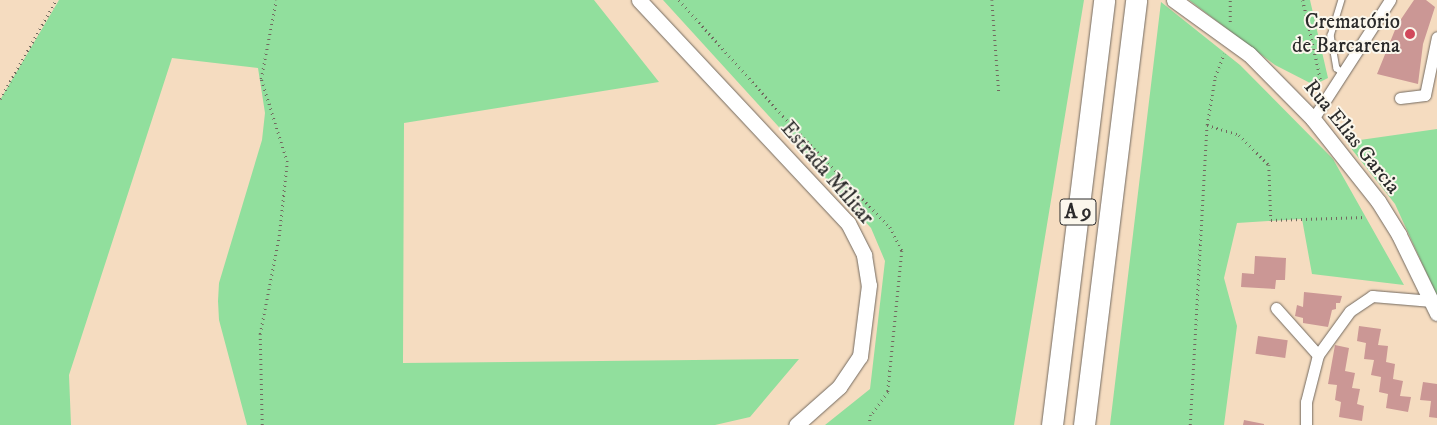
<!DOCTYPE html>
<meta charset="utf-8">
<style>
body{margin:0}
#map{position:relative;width:1437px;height:425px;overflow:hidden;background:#f5dcc0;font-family:"IM FELL DW Pica",serif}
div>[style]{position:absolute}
.green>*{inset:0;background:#91df9d}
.building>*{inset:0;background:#cb9795;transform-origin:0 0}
.path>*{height:2.5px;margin-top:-1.25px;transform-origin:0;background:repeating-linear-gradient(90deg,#72695f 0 1px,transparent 0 5px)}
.roads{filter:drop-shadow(0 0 1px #72695f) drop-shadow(0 0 1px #72695f)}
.service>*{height:5.5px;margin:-2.75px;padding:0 2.75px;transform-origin:2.75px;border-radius:2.75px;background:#fff}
.minor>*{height:11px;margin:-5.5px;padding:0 5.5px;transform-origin:5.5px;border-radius:5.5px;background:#fff}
.tertiary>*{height:15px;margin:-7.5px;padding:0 7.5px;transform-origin:7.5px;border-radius:7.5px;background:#fff}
.motorway>*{height:21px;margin:-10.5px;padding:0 10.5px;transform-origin:10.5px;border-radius:10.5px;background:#fff}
.dots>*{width:14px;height:14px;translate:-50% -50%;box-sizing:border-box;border:2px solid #fbf7ec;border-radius:50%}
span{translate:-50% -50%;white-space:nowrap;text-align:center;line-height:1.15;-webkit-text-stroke:4px #fbf7ec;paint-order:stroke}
.shield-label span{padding:1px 4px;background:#fbf7ec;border:1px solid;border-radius:4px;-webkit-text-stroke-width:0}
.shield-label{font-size:20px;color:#2b2b2b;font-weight:700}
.poi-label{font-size:21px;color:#2b2b2b}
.right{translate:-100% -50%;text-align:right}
.street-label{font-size:21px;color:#2b2b2b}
</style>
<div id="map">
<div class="green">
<div style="clip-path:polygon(59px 0,594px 0,659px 82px,404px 123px,403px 363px,799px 359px,750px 417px,715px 425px,247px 425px,219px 320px,218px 301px,219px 283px,262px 140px,265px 113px,258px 68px,172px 58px,69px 375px,71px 425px,0 425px,0 100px)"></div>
<div style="clip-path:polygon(663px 0,1084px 0,1014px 425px,825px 425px,870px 389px,885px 261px,871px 228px)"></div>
<div style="clip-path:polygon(1189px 0,1310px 0,1328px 78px,1314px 85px,1275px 65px)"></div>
<div style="clip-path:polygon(1161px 2px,1240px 65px,1333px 159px,1404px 285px,1312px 274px,1302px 219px,1237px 223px,1224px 278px,1237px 326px,1224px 425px,1110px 425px)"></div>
<div style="clip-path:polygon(1437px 129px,1437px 296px,1395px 204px,1346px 142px)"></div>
</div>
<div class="building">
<div style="clip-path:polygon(1414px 0,1426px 0,1435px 7px,1423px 44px,1418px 84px,1377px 74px,1397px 25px)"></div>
<div style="left:1384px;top:176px;width:18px;height:8px;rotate:52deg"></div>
<div style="clip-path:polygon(1255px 256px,1286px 258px,1285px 280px,1276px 280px,1275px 289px,1241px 287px,1242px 273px,1254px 274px)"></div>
<div style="clip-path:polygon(1304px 292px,1342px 296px,1340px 303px,1336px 303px,1336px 309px,1332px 310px,1328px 327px,1303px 323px,1303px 318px,1295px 316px,1297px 305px,1303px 307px)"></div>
<div style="clip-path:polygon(1359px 326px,1381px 329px,1378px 345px,1388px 346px,1386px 362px,1395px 364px,1393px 379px,1403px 381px,1400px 396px,1411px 397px,1408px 412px,1386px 408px,1388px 394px,1379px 392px,1381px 377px,1371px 375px,1374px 360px,1364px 359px,1366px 343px,1357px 341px)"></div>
<div style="left:1258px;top:336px;width:30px;height:18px;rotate:8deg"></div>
<div style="clip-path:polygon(1335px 345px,1349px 348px,1345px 371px,1355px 373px,1352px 388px,1360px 389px,1357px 404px,1364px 406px,1362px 421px,1339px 417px,1341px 402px,1335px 400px,1337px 385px,1328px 384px)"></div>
<div style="clip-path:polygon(1423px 382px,1437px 384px,1437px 418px,1429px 417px,1431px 401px,1420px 400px)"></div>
<div style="clip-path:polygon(1244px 420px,1264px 424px,1264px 425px,1243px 425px)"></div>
</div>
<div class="path">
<div style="left:679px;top:0;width:156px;rotate:48.1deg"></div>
<div style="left:783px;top:116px;width:154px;rotate:46.1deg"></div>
<div style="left:890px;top:227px;width:27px;rotate:63deg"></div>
<div style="left:902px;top:251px;width:142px;rotate:95.7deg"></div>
<div style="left:888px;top:392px;width:29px;rotate:126deg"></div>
<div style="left:871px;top:415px;width:10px;rotate:101deg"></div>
<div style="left:992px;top:0;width:94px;rotate:85.7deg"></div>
<div style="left:1303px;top:0;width:83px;rotate:77.5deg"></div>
<div style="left:1230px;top:22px;width:22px;rotate:-90deg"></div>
<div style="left:0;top:99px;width:114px;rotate:-60.5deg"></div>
<div style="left:1207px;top:125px;width:49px;rotate:-80.5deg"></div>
<div style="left:1215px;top:77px;width:25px;rotate:-69deg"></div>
<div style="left:262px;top:425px;width:91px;rotate:-91.3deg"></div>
<div style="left:260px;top:334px;width:100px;rotate:-79deg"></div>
<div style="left:279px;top:236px;width:74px;rotate:-83.8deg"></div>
<div style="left:287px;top:162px;width:87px;rotate:-107.4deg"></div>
<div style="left:261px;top:79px;width:80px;rotate:-79.2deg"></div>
<div style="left:1190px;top:425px;width:300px;rotate:-86.8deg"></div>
<div style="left:1207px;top:125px;width:34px;rotate:17deg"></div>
<div style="left:1239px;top:135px;width:42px;rotate:45deg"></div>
<div style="left:1269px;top:165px;width:55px;rotate:87.9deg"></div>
<div style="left:1271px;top:220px;width:95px;rotate:-1.8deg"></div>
</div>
<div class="roads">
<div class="service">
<div style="left:1342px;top:0;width:37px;rotate:107deg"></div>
<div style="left:1331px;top:35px;width:34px;rotate:80deg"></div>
<div style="left:1337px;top:68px;width:8px;rotate:45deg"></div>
</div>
<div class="minor">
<div style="left:1400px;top:98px;width:25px;rotate:-7deg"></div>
<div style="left:1425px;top:95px;width:59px;rotate:-78.3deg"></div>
<div style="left:1313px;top:119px;width:142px;rotate:-57.1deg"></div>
<div style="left:1276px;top:308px;width:63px;rotate:48.2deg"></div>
<div style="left:1306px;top:425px;width:23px;rotate:-90deg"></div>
<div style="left:1306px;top:402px;width:49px;rotate:-75.7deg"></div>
<div style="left:1318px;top:355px;width:54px;rotate:-54deg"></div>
<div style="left:1350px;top:311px;width:27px;rotate:-34deg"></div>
<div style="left:1372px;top:296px;width:60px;rotate:4.8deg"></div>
</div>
<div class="tertiary">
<div style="left:639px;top:0;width:306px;rotate:46.9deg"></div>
<div style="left:848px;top:223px;width:36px;rotate:63deg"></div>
<div style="left:864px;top:255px;width:30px;rotate:81deg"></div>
<div style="left:869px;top:285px;width:72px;rotate:97.2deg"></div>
<div style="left:860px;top:356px;width:37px;rotate:124deg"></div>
<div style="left:839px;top:387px;width:57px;rotate:138.5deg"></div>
<div style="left:1174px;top:0;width:92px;rotate:35.8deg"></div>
<div style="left:1249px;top:54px;width:91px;rotate:45.4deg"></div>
<div style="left:1313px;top:119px;width:105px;rotate:51.6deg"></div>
<div style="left:1378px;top:201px;width:40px;rotate:58deg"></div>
<div style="left:1399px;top:235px;width:87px;rotate:64deg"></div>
</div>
<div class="motorway">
<div style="left:1052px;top:425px;width:428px;rotate:-83deg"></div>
<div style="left:1084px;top:425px;width:428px;rotate:-83deg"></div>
</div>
</div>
<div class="dots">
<div style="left:1410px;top:34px;background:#d1495b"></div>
</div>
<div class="shield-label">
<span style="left:1078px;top:212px">A 9</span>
</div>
<div class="poi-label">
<span class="right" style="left:1400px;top:34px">Crematório<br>de Barcarena</span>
</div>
<div class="street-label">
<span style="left:1352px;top:137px;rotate:51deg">Rua Elias Garcia</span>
<span style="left:827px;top:173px;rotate:49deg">Estrada Militar</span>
</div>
</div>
